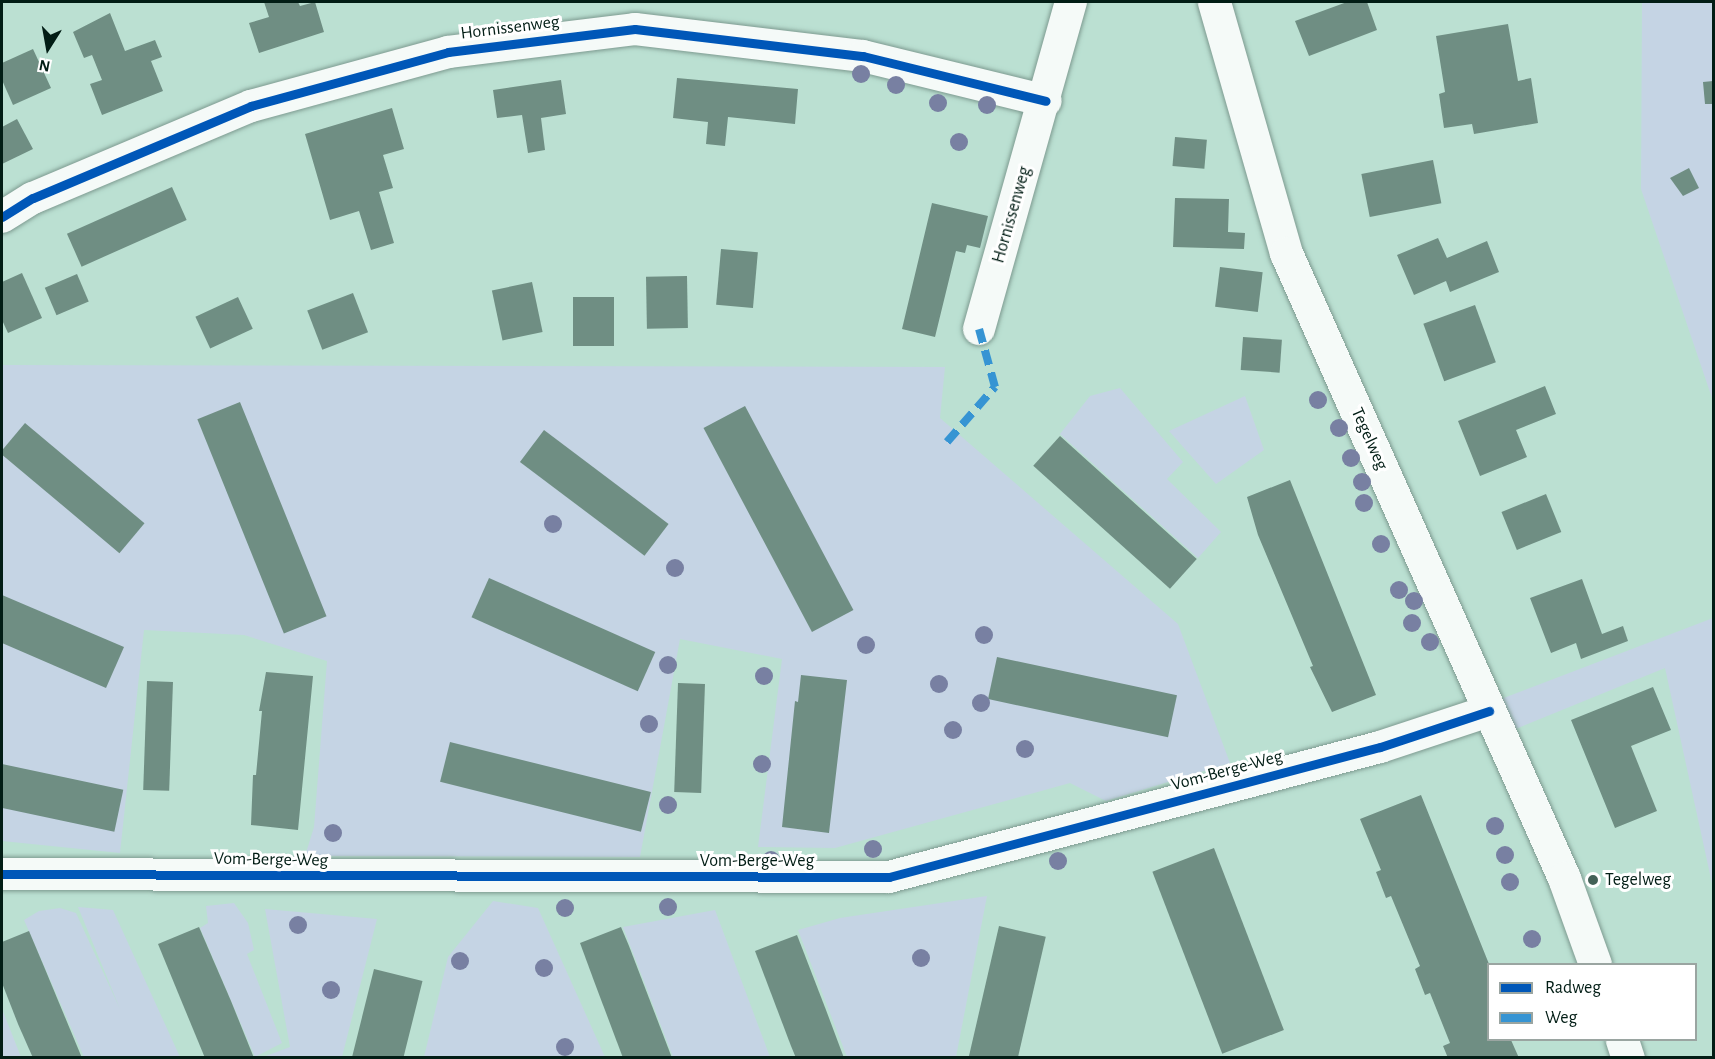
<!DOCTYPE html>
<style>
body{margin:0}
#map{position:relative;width:1715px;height:1059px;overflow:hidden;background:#bbe0d2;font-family:"Alegreya Sans",sans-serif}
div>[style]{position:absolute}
.green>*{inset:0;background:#c5d4e4}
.building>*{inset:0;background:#6f8e83;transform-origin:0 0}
.roads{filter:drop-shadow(0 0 2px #7d9a90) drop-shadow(0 0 2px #7d9a90)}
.street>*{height:32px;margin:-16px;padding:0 16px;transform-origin:16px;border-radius:16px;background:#f5faf8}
.secondary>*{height:33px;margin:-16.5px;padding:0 16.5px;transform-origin:16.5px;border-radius:16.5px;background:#f5faf8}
.quiet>*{height:8px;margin-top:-4px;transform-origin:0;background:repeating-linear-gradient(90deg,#3694d3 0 15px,transparent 0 23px)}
.cycleway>*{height:9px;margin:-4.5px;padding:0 4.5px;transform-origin:4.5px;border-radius:4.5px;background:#0057b8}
.trees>*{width:18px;height:18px;margin:-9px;border-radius:50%;background:#7880a2}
.dots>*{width:16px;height:16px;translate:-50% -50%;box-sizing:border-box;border:3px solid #fff;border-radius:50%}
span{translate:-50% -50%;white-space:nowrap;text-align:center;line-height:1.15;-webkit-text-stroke:6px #fff;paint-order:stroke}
.street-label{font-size:18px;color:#021d15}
.poi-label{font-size:18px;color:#021d15}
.left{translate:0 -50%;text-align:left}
.frame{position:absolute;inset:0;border:3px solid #021d15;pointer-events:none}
.legend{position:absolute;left:1487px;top:963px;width:210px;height:78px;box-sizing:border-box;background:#fff;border:2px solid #9aa5a1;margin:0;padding:8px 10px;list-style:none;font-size:18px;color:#021d15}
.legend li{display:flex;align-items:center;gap:12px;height:30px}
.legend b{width:30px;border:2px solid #9aa5a1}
.north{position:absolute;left:18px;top:18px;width:60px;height:60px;-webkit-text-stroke:4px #fff;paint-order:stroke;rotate:191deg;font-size:16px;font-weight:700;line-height:24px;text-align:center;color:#021d15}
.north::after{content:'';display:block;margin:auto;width:21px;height:27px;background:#021d15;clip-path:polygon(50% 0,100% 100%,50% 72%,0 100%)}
</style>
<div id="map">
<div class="green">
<div style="clip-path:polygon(1642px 2px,1713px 2px,1713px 401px,1641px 189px)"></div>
<div style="clip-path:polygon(2px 365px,945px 367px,940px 418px,1178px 624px,1230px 763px,1106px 801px,1070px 783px,835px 848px,758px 847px,782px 659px,680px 639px,640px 857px,305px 856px,314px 827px,327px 661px,244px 635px,144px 630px,120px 853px,2px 841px)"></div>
<div style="clip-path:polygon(1120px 388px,1183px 462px,1167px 479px,1221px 532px,1198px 558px,1060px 434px,1090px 396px)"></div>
<div style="clip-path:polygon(1245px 396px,1264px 450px,1216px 484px,1169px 431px)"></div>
<div style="clip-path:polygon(1713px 618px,1713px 888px,1665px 668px,1513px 730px,1501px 699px)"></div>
<div style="clip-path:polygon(987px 896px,956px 1057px,847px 1057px,798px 930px,840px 918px)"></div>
<div style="clip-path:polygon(493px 901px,538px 908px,605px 1057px,424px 1057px,448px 957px)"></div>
<div style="clip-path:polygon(234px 903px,248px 923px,254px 950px,247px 954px,282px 1043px,255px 1057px,200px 928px,208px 923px,206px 906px)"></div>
<div style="clip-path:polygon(78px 907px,113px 910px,180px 1057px,84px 1057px,24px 920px,39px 911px,60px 908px,76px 913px,120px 1009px)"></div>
<div style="clip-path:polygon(265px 909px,377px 919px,342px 1057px,263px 1057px,290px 1047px)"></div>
<div style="clip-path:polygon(715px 910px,770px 1057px,673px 1057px,623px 927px)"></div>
<div style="clip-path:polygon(2px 1009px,21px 1057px,2px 1057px)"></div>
</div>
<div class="building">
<div style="clip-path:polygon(264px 2px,298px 2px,300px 6px,315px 2px,324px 32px,259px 53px,249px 23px,269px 17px)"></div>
<div style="clip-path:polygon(1347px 2px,1367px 2px,1377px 30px,1309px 56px,1295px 21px)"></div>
<div style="clip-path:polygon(110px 13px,125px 51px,155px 40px,162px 57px,151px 61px,163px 91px,102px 115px,90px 84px,102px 80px,92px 55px,84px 58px,73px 32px)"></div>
<div style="clip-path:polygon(1508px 24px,1518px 81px,1531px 78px,1538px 123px,1474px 134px,1472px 124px,1444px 128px,1439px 94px,1445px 92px,1436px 36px)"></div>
<div style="clip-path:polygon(33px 49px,51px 88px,13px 105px,2px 80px,2px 63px)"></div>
<div style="clip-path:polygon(677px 78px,798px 89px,795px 124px,728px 117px,725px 146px,706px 144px,708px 122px,673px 118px)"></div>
<div style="clip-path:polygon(561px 80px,566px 114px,541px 118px,545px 150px,528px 153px,522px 115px,497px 118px,493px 90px)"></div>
<div style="clip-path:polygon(1713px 81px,1713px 104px,1705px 104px,1703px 82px)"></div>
<div style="clip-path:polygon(392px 108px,404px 149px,383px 155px,393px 188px,379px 192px,394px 243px,371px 250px,359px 211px,330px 220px,305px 134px)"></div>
<div style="clip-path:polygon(17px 119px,33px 149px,2px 164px,2px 127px)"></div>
<div style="left:1175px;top:137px;width:32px;height:29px;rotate:5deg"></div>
<div style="left:1433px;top:160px;width:44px;height:73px;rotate:79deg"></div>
<div style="clip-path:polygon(1689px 168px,1699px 188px,1683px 196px,1670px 178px)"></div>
<div style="left:172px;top:187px;width:36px;height:115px;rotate:66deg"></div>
<div style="clip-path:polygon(1175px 198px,1229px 199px,1228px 232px,1245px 233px,1244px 249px,1173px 247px)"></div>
<div style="clip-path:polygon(932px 203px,988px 216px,980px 248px,967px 245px,965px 253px,956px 251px,935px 337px,902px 329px)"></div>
<div style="clip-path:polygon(1438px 238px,1447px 258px,1487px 241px,1499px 272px,1450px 292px,1446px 281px,1414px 295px,1397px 255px)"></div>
<div style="left:721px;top:249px;width:37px;height:56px;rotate:5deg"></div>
<div style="left:1220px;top:267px;width:43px;height:40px;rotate:7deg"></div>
<div style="clip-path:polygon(22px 273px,42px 318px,8px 333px,2px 320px,2px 282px)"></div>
<div style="left:77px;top:274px;width:30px;height:35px;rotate:67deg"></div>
<div style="left:687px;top:276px;width:52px;height:41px;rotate:89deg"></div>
<div style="left:532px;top:282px;width:51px;height:41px;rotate:78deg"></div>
<div style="left:353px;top:293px;width:42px;height:49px;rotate:69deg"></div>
<div style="left:238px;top:297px;width:35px;height:47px;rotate:65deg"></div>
<div style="left:573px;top:297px;width:41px;height:49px"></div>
<div style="left:1475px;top:305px;width:61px;height:55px;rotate:70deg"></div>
<div style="left:1243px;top:337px;width:39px;height:33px;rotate:4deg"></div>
<div style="clip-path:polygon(1545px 386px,1556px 414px,1516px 430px,1527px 457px,1480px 476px,1458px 421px)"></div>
<div style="left:240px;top:402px;width:231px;height:46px;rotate:68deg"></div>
<div style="left:745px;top:406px;width:231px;height:47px;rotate:62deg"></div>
<div style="left:25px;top:423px;width:156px;height:39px;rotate:40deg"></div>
<div style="left:544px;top:430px;width:156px;height:40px;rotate:37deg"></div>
<div style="left:1060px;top:436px;width:184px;height:40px;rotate:42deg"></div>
<div style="clip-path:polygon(1290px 480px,1376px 695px,1332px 712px,1310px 667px,1313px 666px,1258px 535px,1247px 497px)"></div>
<div style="left:1546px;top:494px;width:41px;height:48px;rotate:68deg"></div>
<div style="left:489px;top:578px;width:182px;height:43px;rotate:24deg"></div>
<div style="clip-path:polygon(1582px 579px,1602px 634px,1623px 626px,1628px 641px,1581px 659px,1576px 643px,1551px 653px,1530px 598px)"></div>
<div style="clip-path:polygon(2px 595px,124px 647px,106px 688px,2px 643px)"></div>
<div style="left:997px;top:657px;width:184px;height:43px;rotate:12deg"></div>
<div style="clip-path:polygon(266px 672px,313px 676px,298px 830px,251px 825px,253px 775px,256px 775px,262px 711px,259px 711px)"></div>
<div style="clip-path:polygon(801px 675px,847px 680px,829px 833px,782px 827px,795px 701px,798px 702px)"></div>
<div style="left:147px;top:681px;width:26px;height:109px;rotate:2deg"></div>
<div style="left:678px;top:683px;width:27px;height:109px;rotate:2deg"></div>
<div style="clip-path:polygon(1653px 687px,1671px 730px,1631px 746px,1657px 811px,1615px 828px,1571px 720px)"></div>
<div style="left:450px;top:742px;width:207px;height:41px;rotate:14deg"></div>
<div style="left:2px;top:764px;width:124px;height:43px;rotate:12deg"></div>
<div style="clip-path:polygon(1421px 795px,1489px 964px,1488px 1040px,1511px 1040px,1519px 1058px,1448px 1058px,1443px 1046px,1450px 1043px,1430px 993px,1425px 995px,1415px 969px,1420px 966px,1391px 896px,1386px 898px,1376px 872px,1381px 870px,1360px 819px)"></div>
<div style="left:1214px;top:848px;width:195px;height:66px;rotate:69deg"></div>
<div style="left:999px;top:926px;width:48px;height:136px;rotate:13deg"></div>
<div style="clip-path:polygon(199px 927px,231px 1001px,254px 1058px,205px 1058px,181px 1000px,158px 944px)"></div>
<div style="clip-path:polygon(621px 927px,629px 946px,672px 1058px,623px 1058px,594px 981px,580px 943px)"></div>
<div style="clip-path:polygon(29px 931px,45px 969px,82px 1058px,33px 1058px,18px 1024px,2px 983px,2px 942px)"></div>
<div style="clip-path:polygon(797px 935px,826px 1010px,844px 1058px,796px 1058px,791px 1046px,755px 951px)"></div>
<div style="left:374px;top:969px;width:50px;height:91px;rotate:14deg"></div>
</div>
<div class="roads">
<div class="street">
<div style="left:2px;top:217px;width:36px;rotate:-32deg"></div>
<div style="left:33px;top:198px;width:237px;rotate:-22.9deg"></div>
<div style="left:251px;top:106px;width:204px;rotate:-15.3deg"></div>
<div style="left:448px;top:52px;width:188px;rotate:-7deg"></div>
<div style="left:635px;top:29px;width:230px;rotate:6.8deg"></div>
<div style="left:863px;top:56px;width:188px;rotate:13.8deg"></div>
<div style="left:979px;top:329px;width:340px;rotate:-74.3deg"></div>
<div style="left:2px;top:874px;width:887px;rotate:0.19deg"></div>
<div style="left:889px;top:877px;width:508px;rotate:-14.83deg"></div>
<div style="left:1380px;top:747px;width:115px;rotate:-18.3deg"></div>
</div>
<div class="secondary">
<div style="left:1214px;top:2px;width:261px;rotate:74deg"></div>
<div style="left:1286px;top:253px;width:684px;rotate:66.02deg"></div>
<div style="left:1564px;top:878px;width:91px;rotate:70.2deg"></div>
<div style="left:1622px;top:1040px;width:19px;rotate:72deg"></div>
</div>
</div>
<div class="quiet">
<div style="left:947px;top:442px;width:73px;rotate:-48.9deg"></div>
<div style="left:995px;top:387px;width:60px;rotate:-105.4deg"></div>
</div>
<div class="cycleway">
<div style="left:2px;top:217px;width:36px;rotate:-32deg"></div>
<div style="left:33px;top:198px;width:237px;rotate:-22.9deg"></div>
<div style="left:251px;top:106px;width:204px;rotate:-15.3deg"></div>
<div style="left:448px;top:52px;width:188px;rotate:-7deg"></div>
<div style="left:635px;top:29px;width:230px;rotate:6.8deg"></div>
<div style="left:863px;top:56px;width:188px;rotate:13.8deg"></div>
<div style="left:2px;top:874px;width:887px;rotate:0.19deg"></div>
<div style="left:889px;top:877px;width:508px;rotate:-14.83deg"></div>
<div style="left:1380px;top:747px;width:115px;rotate:-18.3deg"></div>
</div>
<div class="trees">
<div style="left:861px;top:74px"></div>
<div style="left:896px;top:85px"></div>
<div style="left:938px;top:103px"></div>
<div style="left:987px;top:105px"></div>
<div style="left:959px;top:142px"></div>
<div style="left:1318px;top:400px"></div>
<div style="left:1339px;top:428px"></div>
<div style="left:1351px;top:458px"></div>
<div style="left:1362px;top:482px"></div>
<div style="left:1364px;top:503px"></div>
<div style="left:553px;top:524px"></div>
<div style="left:1381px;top:544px"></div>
<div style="left:675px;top:568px"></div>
<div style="left:1399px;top:590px"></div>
<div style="left:1414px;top:601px"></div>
<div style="left:1412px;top:623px"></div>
<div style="left:984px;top:635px"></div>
<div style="left:1430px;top:642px"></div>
<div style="left:866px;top:645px"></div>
<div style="left:668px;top:665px"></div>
<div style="left:764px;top:676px"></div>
<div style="left:939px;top:684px"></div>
<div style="left:981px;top:703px"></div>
<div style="left:649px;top:724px"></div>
<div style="left:953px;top:730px"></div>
<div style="left:1025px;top:749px"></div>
<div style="left:762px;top:764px"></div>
<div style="left:668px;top:805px"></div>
<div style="left:1495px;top:826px"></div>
<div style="left:333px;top:833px"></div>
<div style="left:873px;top:849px"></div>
<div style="left:1505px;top:855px"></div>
<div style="left:771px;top:860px"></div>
<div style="left:1058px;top:861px"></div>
<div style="left:1510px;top:882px"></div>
<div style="left:668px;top:907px"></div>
<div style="left:565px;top:908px"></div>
<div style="left:298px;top:925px"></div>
<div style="left:1532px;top:939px"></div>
<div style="left:921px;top:958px"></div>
<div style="left:460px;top:961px"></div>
<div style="left:544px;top:968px"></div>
<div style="left:331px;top:990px"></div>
<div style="left:565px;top:1047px"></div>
</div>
<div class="dots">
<div style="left:1593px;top:880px;background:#436157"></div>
</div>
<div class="street-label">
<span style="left:510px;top:28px;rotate:-7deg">Hornissenweg</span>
<span style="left:1012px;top:215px;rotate:-74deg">Hornissenweg</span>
<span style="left:1369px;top:439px;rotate:66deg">Tegelweg</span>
<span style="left:1227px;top:771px;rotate:-15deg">Vom-Berge-Weg</span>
<span style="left:271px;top:860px;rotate:1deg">Vom-Berge-Weg</span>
<span style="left:757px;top:861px">Vom-Berge-Weg</span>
</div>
<div class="poi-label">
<span class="left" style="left:1605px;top:880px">Tegelweg</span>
</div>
<div class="frame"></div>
<ul class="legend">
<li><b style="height:8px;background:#0057b8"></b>Radweg</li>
<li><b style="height:8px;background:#3694d3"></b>Weg</li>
</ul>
<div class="north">N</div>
</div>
